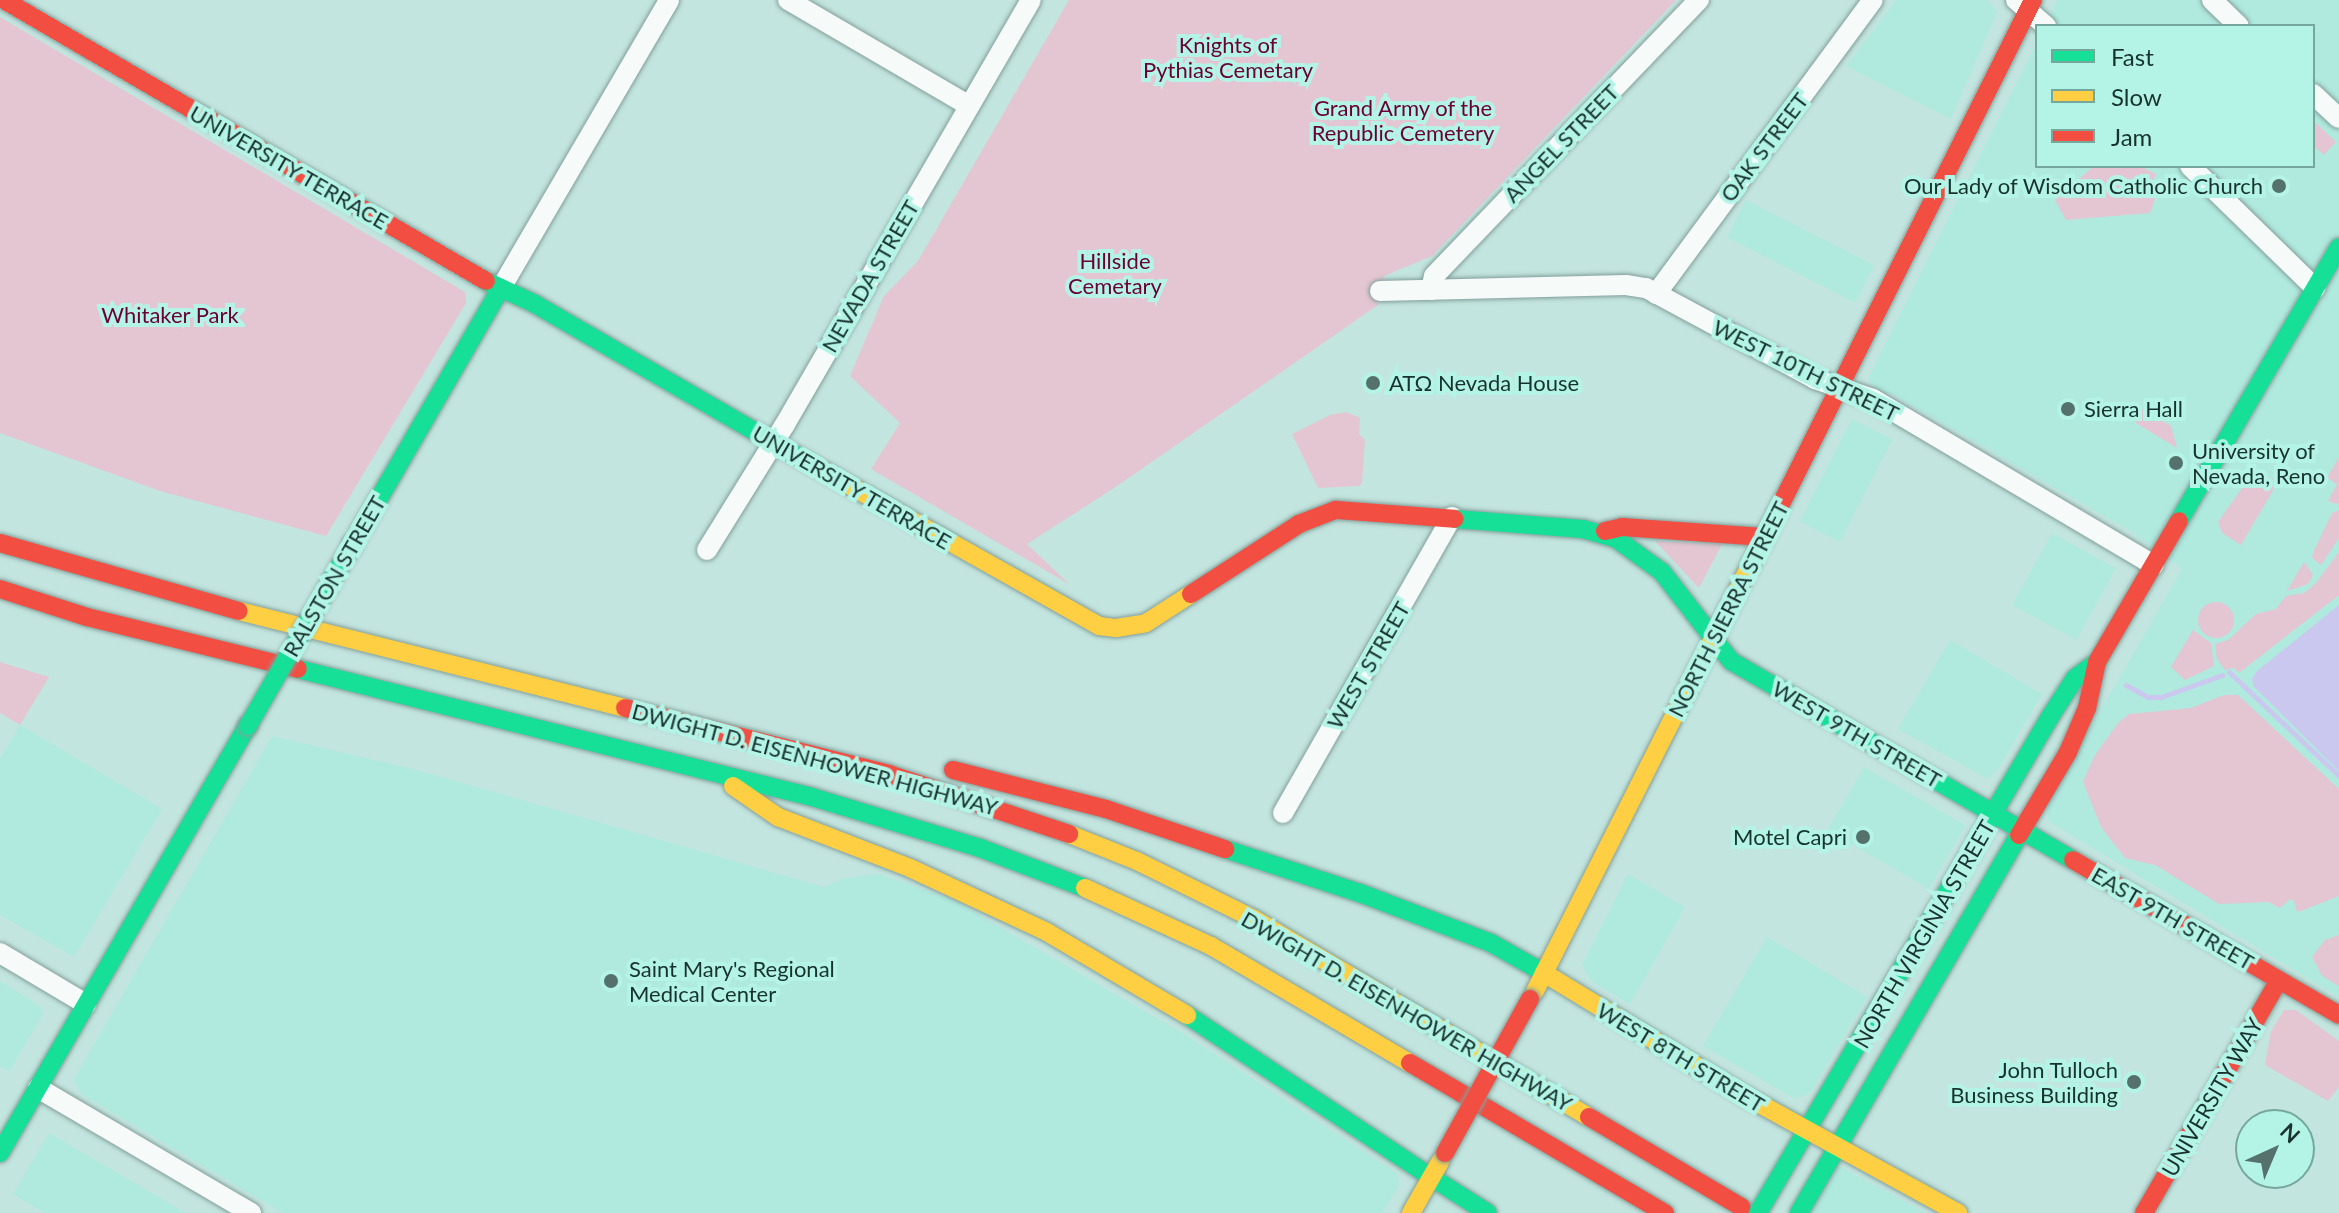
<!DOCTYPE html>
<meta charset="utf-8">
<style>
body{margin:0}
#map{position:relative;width:2339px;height:1213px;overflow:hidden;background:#c3e5df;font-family:Lato,sans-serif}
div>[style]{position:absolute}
.built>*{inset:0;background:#b0e9de;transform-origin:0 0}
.green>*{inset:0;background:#e3c6d1}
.round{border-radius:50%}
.water>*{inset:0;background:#cbc8ef}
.stream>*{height:5px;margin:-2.5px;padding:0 2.5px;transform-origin:2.5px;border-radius:2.5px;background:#cbc8ef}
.roads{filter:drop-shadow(0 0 2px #839f9a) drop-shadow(0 0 2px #839f9a)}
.street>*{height:20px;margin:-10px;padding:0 10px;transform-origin:10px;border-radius:10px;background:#f6fbfa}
.fast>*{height:18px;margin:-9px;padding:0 9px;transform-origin:9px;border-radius:9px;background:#16e098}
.slow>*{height:18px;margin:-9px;padding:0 9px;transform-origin:9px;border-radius:9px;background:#ffcf43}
.jam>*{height:18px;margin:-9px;padding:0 9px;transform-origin:9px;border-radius:9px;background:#f24e42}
.bridges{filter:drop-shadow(0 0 2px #839f9a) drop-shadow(0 0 2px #839f9a)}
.fast-bridge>*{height:18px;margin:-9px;padding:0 9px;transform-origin:9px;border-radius:9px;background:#16e098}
.jam-bridge>*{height:18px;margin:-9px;padding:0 9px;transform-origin:9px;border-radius:9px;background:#f24e42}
.dots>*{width:22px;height:22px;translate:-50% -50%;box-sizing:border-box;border:4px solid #b4f4e7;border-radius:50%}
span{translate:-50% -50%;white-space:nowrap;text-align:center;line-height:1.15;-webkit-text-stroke:8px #b4f4e7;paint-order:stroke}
.park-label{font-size:22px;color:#690134}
.street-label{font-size:22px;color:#18332e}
.poi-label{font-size:22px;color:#18332e}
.right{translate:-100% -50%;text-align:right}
.left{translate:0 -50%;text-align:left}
.legend{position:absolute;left:2035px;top:24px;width:280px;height:144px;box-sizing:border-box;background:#b4f4e7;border:2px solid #76a79d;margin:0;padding:10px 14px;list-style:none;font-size:24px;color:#18332e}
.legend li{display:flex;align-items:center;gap:16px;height:40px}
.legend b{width:40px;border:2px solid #76a79d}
.north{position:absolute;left:2235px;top:1109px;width:80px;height:80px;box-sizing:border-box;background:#b4f4e7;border:2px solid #76a79d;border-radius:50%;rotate:44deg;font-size:22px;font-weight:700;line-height:32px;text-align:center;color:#18332e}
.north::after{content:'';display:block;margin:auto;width:28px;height:36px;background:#54716c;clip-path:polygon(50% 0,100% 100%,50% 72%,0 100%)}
</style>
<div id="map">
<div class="built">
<div style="clip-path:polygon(1896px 0,1987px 0,1997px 12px,1951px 119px,1846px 66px)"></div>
<div style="clip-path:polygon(2057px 0,2339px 0,2339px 997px,2048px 821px,2047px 804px,2182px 569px,2132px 532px,1892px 394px,1878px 393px,1868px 378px,2037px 42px,2037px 166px,2313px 166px,2313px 26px,2045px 26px)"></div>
<div style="left:1746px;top:200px;width:144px;height:42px;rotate:27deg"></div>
<div style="left:1852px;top:419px;width:45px;height:115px;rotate:27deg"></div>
<div style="left:2052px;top:533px;width:73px;height:82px;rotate:29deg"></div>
<div style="clip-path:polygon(1950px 640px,2042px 694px,1998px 769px,1988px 779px,1898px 729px)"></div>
<div style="clip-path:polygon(20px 725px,162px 809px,74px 957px,0 915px,0 759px)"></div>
<div style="clip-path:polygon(272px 736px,421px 771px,824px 887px,845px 878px,879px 874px,951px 899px,1184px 1034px,1398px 1174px,1399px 1186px,1382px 1213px,283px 1213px,81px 1094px,74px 1079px)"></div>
<div style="left:1864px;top:767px;width:117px;height:73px;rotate:30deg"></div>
<div style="clip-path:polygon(1628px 874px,1685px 907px,1630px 1004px,1591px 981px,1582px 965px)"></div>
<div style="clip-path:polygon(1767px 937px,1867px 997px,1810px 1093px,1795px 1099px,1703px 1046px)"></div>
<div style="clip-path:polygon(0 981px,40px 1006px,43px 1014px,9px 1072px,0 1066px)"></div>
<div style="clip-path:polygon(49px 1133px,186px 1213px,45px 1213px,13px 1194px)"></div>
<div style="clip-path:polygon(1839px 1166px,1926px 1213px,1810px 1213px)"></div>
</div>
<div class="green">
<div style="clip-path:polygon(1069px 0,1676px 0,1432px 256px,1384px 276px,1378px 305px,1117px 486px,1027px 544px,1069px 584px,871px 469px,900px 423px,850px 376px,884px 296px,918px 261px)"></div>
<div style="clip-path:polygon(0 17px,465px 292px,466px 303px,326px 536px,160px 491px,0 433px)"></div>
<div style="clip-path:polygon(2313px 120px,2336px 142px,2324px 155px,2316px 148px,2313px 149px)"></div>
<div style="clip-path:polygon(2094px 166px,2140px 166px,2156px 174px,2153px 180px,2159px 189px,2150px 213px,2066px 220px,2055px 200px)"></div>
<div style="clip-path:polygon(2137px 406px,2171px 426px,2177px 448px,2136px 423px,2133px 414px)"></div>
<div style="clip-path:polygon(1346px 412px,1360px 418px,1359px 434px,1365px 440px,1362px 483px,1359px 486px,1318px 488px,1292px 434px,1330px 415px)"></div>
<div style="clip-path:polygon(2339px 457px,2339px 503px,2336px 504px,2328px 501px,2337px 484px,2327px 478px)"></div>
<div style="clip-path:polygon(2264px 475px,2278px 482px,2241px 545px,2222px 533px,2218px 522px,2245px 484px)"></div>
<div style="clip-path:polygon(2339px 510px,2339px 538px,2321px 565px,2312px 558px,2313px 553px,2332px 513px)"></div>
<div style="clip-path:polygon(1655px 541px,1722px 544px,1699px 588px)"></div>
<div style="clip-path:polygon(2339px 552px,2339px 595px,2239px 673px,2234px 668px,2225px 670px,2217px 659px,2215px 644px,2228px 640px,2256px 614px,2276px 609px,2286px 596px,2304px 593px,2315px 584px)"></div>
<div style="clip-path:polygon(2304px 562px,2313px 575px,2308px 584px,2287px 591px)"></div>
<div class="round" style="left:2198px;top:602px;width:36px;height:36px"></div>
<div style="clip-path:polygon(2193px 630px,2211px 643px,2214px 666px,2185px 680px,2171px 667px)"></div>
<div style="clip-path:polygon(0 662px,49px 677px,20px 725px,0 713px)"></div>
<div style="clip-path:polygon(2224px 695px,2238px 695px,2339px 789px,2339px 896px,2301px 911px,2297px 912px,2294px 901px,2290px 899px,2280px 908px,2268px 902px,2219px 904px,2155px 865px,2125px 858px,2101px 827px,2083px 782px,2095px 755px,2119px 722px,2129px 714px,2191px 708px)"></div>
<div style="clip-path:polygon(2339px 935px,2339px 986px,2322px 976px,2312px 957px,2325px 940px)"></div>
<div style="clip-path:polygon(2284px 1010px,2296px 1010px,2339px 1041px,2339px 1087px,2328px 1101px,2265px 1065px,2271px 1031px)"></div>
</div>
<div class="water">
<div style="clip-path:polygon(2339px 605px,2339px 771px,2254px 687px,2252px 679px,2257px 671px)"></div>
</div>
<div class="stream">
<div style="left:2229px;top:672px;width:151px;rotate:43.4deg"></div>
<div style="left:2126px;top:685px;width:25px;rotate:29deg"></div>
<div style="left:2148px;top:697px;width:13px"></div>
<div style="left:2161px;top:697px;width:65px;rotate:-19.8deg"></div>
</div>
<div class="roads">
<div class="street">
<div style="left:788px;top:0;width:208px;rotate:30.3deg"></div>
<div style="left:2016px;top:0;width:40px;rotate:41deg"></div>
<div style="left:2212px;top:0;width:37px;rotate:44deg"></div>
<div style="left:2313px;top:94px;width:35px;rotate:43deg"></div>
<div style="left:2190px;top:166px;width:175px;rotate:44.3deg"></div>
<div style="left:501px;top:288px;width:333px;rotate:-59.7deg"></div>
<div style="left:1431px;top:290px;width:14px;rotate:-78deg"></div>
<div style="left:1434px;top:276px;width:383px;rotate:-46.2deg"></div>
<div style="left:1380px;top:291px;width:246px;rotate:-1.4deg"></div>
<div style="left:1626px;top:285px;width:20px;rotate:9deg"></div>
<div style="left:1646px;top:288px;width:192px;rotate:28.3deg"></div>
<div style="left:1815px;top:379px;width:61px;rotate:19deg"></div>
<div style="left:1873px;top:399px;width:326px;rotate:30.6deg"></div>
<div style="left:1656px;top:294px;width:365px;rotate:-53.6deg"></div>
<div style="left:707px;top:550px;width:146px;rotate:-58.2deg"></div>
<div style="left:784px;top:426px;width:492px;rotate:-59.9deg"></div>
<div style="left:1283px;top:813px;width:341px;rotate:-60.3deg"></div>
<div style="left:0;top:953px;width:100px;rotate:30.7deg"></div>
<div style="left:38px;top:1088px;width:247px;rotate:30.4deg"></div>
</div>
<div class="fast">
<div style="left:486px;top:281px;width:54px;rotate:25.1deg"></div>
<div style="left:535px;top:304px;width:315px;rotate:30.1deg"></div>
<div style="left:1455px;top:519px;width:128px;rotate:4.5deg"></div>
<div style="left:1583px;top:529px;width:33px;rotate:16deg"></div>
<div style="left:1615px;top:538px;width:58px;rotate:35.9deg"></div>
<div style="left:1662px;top:572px;width:113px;rotate:52.2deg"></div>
<div style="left:1731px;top:661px;width:396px;rotate:30.2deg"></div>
<div style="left:2179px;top:521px;width:317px;rotate:-59.7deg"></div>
<div style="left:352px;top:545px;width:297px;rotate:-59.9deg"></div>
<div style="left:298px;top:669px;width:530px;rotate:13.98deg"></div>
<div style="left:812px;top:797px;width:176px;rotate:16.9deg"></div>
<div style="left:980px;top:848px;width:112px;rotate:20.9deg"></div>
<div style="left:1225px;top:849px;width:142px;rotate:18.1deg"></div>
<div style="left:1360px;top:893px;width:140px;rotate:20.9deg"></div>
<div style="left:1491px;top:943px;width:61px;rotate:29.5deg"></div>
<div style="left:1187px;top:1015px;width:293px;rotate:33.6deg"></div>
<div style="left:0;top:1153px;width:494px;rotate:-59.9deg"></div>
<div style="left:1431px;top:1177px;width:67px;rotate:32.3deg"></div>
<div style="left:1758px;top:1213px;width:576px;rotate:-59.51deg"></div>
<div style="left:2050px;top:717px;width:46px;rotate:-57.3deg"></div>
<div style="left:2075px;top:678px;width:27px;rotate:-36deg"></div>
<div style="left:1799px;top:1213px;width:437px;rotate:-59.8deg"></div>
</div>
<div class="slow">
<div style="left:808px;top:462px;width:334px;rotate:29.4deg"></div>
<div style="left:1099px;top:626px;width:17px;rotate:7deg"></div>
<div style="left:1116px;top:628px;width:30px;rotate:-9deg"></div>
<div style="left:1146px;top:623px;width:54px;rotate:-32.8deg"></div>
<div style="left:239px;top:611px;width:398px;rotate:14.1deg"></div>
<div style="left:733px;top:786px;width:55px;rotate:34.6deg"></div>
<div style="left:778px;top:817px;width:142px;rotate:21.1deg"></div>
<div style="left:910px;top:868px;width:151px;rotate:25deg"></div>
<div style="left:1047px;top:932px;width:163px;rotate:30.7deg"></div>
<div style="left:1069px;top:834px;width:73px;rotate:21.7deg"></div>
<div style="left:1137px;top:861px;width:131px;rotate:26.4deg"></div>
<div style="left:1254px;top:919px;width:389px;rotate:30.6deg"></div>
<div style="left:1085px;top:888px;width:139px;rotate:24.7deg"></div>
<div style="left:1211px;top:946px;width:231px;rotate:30.5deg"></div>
<div style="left:1544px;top:973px;width:240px;rotate:31.4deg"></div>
<div style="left:1749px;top:1098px;width:239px;rotate:28.8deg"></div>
<div style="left:1535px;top:991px;width:510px;rotate:-63.18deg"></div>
<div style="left:1411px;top:1213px;width:59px;rotate:-60.4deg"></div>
</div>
<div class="jam">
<div style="left:4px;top:0;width:558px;rotate:30.24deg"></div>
<div style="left:1605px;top:531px;width:17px;rotate:-13deg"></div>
<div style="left:1622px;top:527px;width:142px;rotate:4deg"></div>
<div style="left:1765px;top:536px;width:599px;rotate:-63.43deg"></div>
<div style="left:0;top:543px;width:248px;rotate:15.9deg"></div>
<div style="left:0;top:589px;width:91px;rotate:17.8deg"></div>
<div style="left:87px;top:617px;width:217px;rotate:13.8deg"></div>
<div style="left:1191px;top:594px;width:129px;rotate:-32.9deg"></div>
<div style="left:1299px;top:524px;width:40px;rotate:-21deg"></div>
<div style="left:1336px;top:510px;width:119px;rotate:4.3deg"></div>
<div style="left:625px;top:708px;width:272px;rotate:14deg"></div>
<div style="left:889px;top:774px;width:190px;rotate:18.4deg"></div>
<div style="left:953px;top:770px;width:158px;rotate:14.3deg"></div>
<div style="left:1106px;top:809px;width:126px;rotate:18.6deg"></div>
<div style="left:2019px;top:835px;width:96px;rotate:-59.4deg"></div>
<div style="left:2068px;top:752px;width:48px;rotate:-66.6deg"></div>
<div style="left:2087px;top:708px;width:47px;rotate:-77.7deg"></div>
<div style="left:2097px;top:662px;width:163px;rotate:-59.8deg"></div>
<div style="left:2073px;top:860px;width:308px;rotate:30.2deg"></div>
<div style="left:1410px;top:1063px;width:296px;rotate:30.5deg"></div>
<div style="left:1589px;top:1117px;width:177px;rotate:30.6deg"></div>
<div style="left:2144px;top:1213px;width:269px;rotate:-59.9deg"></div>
</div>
</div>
<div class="bridges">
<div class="fast-bridge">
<div style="left:248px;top:726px;width:209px;rotate:-60.1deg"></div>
</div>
<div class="jam-bridge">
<div style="left:1445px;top:1153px;width:176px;rotate:-61.1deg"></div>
</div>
</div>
<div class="dots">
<div style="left:2279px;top:186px;background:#54716c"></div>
<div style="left:1373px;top:383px;background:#54716c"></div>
<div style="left:2068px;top:409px;background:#54716c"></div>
<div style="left:2176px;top:463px;background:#54716c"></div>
<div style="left:1863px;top:837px;background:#54716c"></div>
<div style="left:611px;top:981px;background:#54716c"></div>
<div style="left:2134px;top:1082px;background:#54716c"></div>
</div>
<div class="park-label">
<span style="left:1228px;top:57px">Knights of<br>Pythias Cemetary</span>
<span style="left:1403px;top:120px">Grand Army of the<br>Republic Cemetery</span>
<span style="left:1115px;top:273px">Hillside<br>Cemetary</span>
<span style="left:170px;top:315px">Whitaker Park</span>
</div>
<div class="street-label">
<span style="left:1561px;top:143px;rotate:-46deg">ANGEL STREET</span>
<span style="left:1764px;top:147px;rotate:-53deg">OAK STREET</span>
<span style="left:289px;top:167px;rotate:30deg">UNIVERSITY TERRACE</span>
<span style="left:870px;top:276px;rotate:-60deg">NEVADA STREET</span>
<span style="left:1806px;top:370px;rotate:26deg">WEST 10TH STREET</span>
<span style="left:852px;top:487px;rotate:30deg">UNIVERSITY TERRACE</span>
<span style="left:334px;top:576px;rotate:-60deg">RALSTON STREET</span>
<span style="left:1728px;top:609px;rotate:-63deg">NORTH SIERRA STREET</span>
<span style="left:1368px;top:665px;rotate:-60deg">WEST STREET</span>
<span style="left:1857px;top:734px;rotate:30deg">WEST 9TH STREET</span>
<span style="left:815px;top:759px;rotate:15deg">DWIGHT D. EISENHOWER HIGHWAY</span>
<span style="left:2173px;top:918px;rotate:30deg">EAST 9TH STREET</span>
<span style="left:1924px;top:934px;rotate:-60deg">NORTH VIRGINIA STREET</span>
<span style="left:1407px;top:1011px;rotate:30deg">DWIGHT D. EISENHOWER HIGHWAY</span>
<span style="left:1681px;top:1057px;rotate:31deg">WEST 8TH STREET</span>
<span style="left:2212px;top:1097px;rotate:-60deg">UNIVERSITY WAY</span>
</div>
<div class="poi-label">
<span class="right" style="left:2263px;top:186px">Our Lady of Wisdom Catholic Church</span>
<span class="left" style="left:1389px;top:383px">ΑΤΩ Nevada House</span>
<span class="left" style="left:2084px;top:409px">Sierra Hall</span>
<span class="left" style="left:2192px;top:463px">University of<br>Nevada, Reno</span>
<span class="right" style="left:1847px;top:837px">Motel Capri</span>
<span class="left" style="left:629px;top:981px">Saint Mary's Regional<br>Medical Center</span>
<span class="right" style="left:2118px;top:1082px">John Tulloch<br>Business Building</span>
</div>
<ul class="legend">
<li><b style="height:10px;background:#16e098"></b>Fast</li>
<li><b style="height:10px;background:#ffcf43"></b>Slow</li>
<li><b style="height:10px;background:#f24e42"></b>Jam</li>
</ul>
<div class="north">N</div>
</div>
